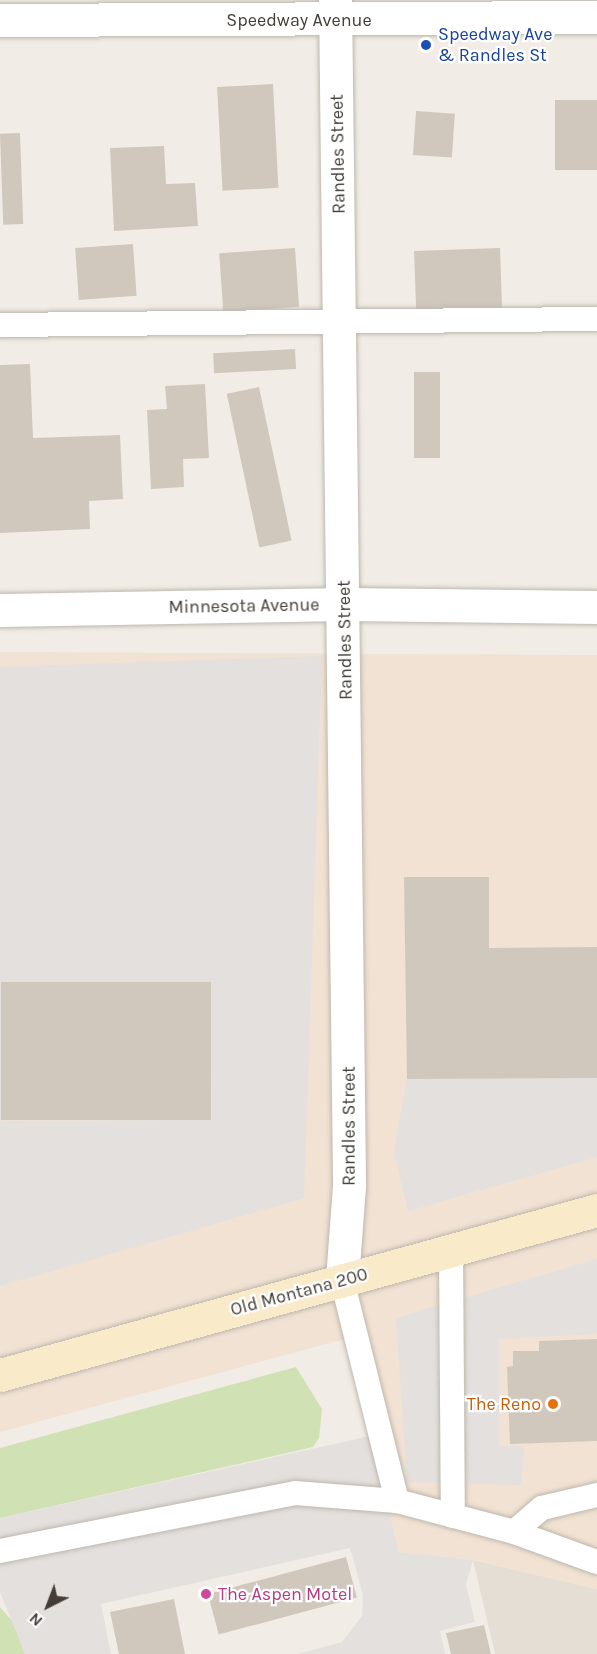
<!DOCTYPE html>
<style>
body{margin:0}
#map{position:relative;width:597px;height:1654px;overflow:hidden;background:#f1ede6;font-family:Karla,sans-serif}
div>[style]{position:absolute}
.residential>*{inset:0;background:#e4ded5}
.commercial>*{inset:0;background:#f1e2d3}
.green>*{inset:0;background:#d0e1b3}
.parking>*{inset:0;background:#e3e0de}
.building>*{inset:0;background:#d1c8bd;transform-origin:0 0}
.roads{filter:drop-shadow(0 0 2px #beb7ad) drop-shadow(0 0 2px #beb7ad)}
.lane>*{height:24px;margin:-12px;padding:0 12px;transform-origin:12px;border-radius:12px;background:#fff}
.street>*{height:33px;margin:-16.5px;padding:0 16.5px;transform-origin:16.5px;border-radius:16.5px;background:#fff}
.secondary>*{height:33px;margin:-16.5px;padding:0 16.5px;transform-origin:16.5px;border-radius:16.5px;background:#f9eac9}
.dots>*{width:16px;height:16px;translate:-50% -50%;box-sizing:border-box;border:3px solid #fff;border-radius:50%}
span{translate:-50% -50%;white-space:nowrap;text-align:center;line-height:1.15;-webkit-text-stroke:4.5px #fff;paint-order:stroke}
.street-label{font-size:18px;color:#433d36}
.transit-label{font-size:18px;color:#164399}
.left{translate:0 -50%;text-align:left}
.food-label{font-size:18px;color:#c56008}
.right{translate:-100% -50%;text-align:right}
.hotel-label{font-size:18px;color:#b23c85}
.north{position:absolute;left:18px;top:1576px;width:60px;height:60px;-webkit-text-stroke:4px #fff;paint-order:stroke;rotate:222deg;font-size:16px;font-weight:700;line-height:24px;text-align:center;color:#433d36}
.north::after{content:'';display:block;margin:auto;width:21px;height:27px;background:#433d36;clip-path:polygon(50% 0,100% 100%,50% 72%,0 100%)}
</style>
<div id="map">
<div class="residential">
<div style="clip-path:polygon(473px 1560px,597px 1589px,597px 1654px,495px 1654px)"></div>
</div>
<div class="commercial">
<div style="clip-path:polygon(0 652px,597px 655px,597px 1589px,473px 1560px,399px 1552px,345px 1339px,0 1432px)"></div>
</div>
<div class="green">
<div style="clip-path:polygon(296px 1367px,322px 1409px,319px 1438px,313px 1447px,0 1518px,0 1448px)"></div>
<div style="clip-path:polygon(0 1607px,14px 1623px,25px 1654px,0 1654px)"></div>
</div>
<div class="parking">
<div style="clip-path:polygon(evenodd,322px 656px,304px 1198px,0 1286px,0 667px,322px 656px,210px 982px,212px 1120px,3px 1121px,1px 984px,210px 982px)"></div>
<div style="clip-path:polygon(597px 1078px,597px 1157px,408px 1211px,394px 1151px,407px 1079px)"></div>
<div style="clip-path:polygon(597px 1259px,597px 1334px,499px 1339px,499px 1446px,524px 1447px,521px 1485px,407px 1482px,396px 1318px)"></div>
<div style="clip-path:polygon(370px 1436px,399px 1552px,473px 1560px,466px 1585px,475px 1622px,440px 1631px,445px 1654px,298px 1654px,342px 1642px,362px 1616px,363px 1595px,350px 1548px,101px 1604px,111px 1654px,25px 1654px,0 1592px,0 1518px)"></div>
</div>
<div class="building">
<div style="left:273px;top:84px;width:104px;height:56px;rotate:87deg"></div>
<div style="left:597px;top:100px;width:70px;height:42px;rotate:90deg"></div>
<div style="left:416px;top:111px;width:39px;height:44px;rotate:4deg"></div>
<div style="left:20px;top:133px;width:91px;height:20px;rotate:88deg"></div>
<div style="clip-path:polygon(164px 146px,166px 184px,195px 183px,198px 226px,114px 231px,110px 148px)"></div>
<div style="left:133px;top:244px;width:52px;height:58px;rotate:86deg"></div>
<div style="left:295px;top:248px;width:59px;height:76px;rotate:86deg"></div>
<div style="left:500px;top:248px;width:61px;height:86px;rotate:88deg"></div>
<div style="left:295px;top:349px;width:20px;height:82px;rotate:87deg"></div>
<div style="clip-path:polygon(30px 364px,33px 438px,120px 435px,123px 499px,89px 501px,90px 529px,0 533px,0 365px)"></div>
<div style="left:414px;top:372px;width:26px;height:86px"></div>
<div style="clip-path:polygon(205px 384px,209px 458px,183px 459px,184px 487px,151px 489px,147px 410px,167px 409px,165px 386px)"></div>
<div style="left:259px;top:387px;width:157px;height:33px;rotate:78deg"></div>
<div style="clip-path:polygon(404px 877px,489px 877px,489px 948px,597px 947px,597px 1078px,407px 1079px)"></div>
<div style="left:211px;top:982px;width:138px;height:210px;rotate:90deg"></div>
<div style="clip-path:polygon(597px 1339px,597px 1441px,510px 1444px,507px 1367px,513px 1366px,513px 1351px,539px 1351px,539px 1341px)"></div>
<div style="left:346px;top:1557px;width:42px;height:143px;rotate:75deg"></div>
<div style="clip-path:polygon(174px 1599px,185px 1654px,119px 1654px,110px 1612px)"></div>
<div style="clip-path:polygon(484px 1625px,491px 1654px,451px 1654px,446px 1633px)"></div>
</div>
<div class="roads">
<div class="lane">
<div style="left:0;top:325px;width:597px;rotate:-0.58deg"></div>
<div style="left:451px;top:1250px;width:266px;rotate:89.6deg"></div>
<div style="left:342px;top:1280px;width:228px;rotate:76deg"></div>
<div style="left:397px;top:1501px;width:121px;rotate:14.8deg"></div>
<div style="left:514px;top:1532px;width:88px;rotate:19.9deg"></div>
<div style="left:514px;top:1532px;width:37px;rotate:-41deg"></div>
<div style="left:542px;top:1508px;width:57px;rotate:-13.3deg"></div>
<div style="left:0;top:1551px;width:301px;rotate:-11.1deg"></div>
<div style="left:295px;top:1493px;width:102px;rotate:4.5deg"></div>
</div>
<div class="street">
<div style="left:335px;top:0;width:1186px;rotate:89.32deg"></div>
<div style="left:349px;top:1186px;width:94px;rotate:94.3deg"></div>
<div style="left:0;top:20px;width:597px;rotate:-0.29deg"></div>
<div style="left:0;top:610px;width:345px;rotate:-1deg"></div>
<div style="left:345px;top:604px;width:252px;rotate:0.7deg"></div>
</div>
<div class="secondary">
<div style="left:0;top:1375px;width:619px;rotate:-15.45deg"></div>
</div>
</div>
<div class="dots">
<div style="left:426px;top:45px;background:#1a4fb4"></div>
<div style="left:553px;top:1404px;background:#e8710a"></div>
<div style="left:206px;top:1594px;background:#d1479c"></div>
</div>
<div class="street-label">
<span style="left:299px;top:20px">Speedway Avenue</span>
<span style="left:338px;top:154px;rotate:-91deg">Randles Street</span>
<span style="left:244px;top:606px;rotate:-1deg">Minnesota Avenue</span>
<span style="left:345px;top:640px;rotate:-91deg">Randles Street</span>
<span style="left:349px;top:1126px;rotate:-90deg">Randles Street</span>
<span style="left:299px;top:1292px;rotate:-15deg">Old Montana 200</span>
</div>
<div class="transit-label">
<span class="left" style="left:438px;top:45px">Speedway Ave<br>&amp; Randles St</span>
</div>
<div class="food-label">
<span class="right" style="left:541px;top:1404px">The Reno</span>
</div>
<div class="hotel-label">
<span class="left" style="left:218px;top:1594px">The Aspen Motel</span>
</div>
<div class="north">N</div>
</div>
